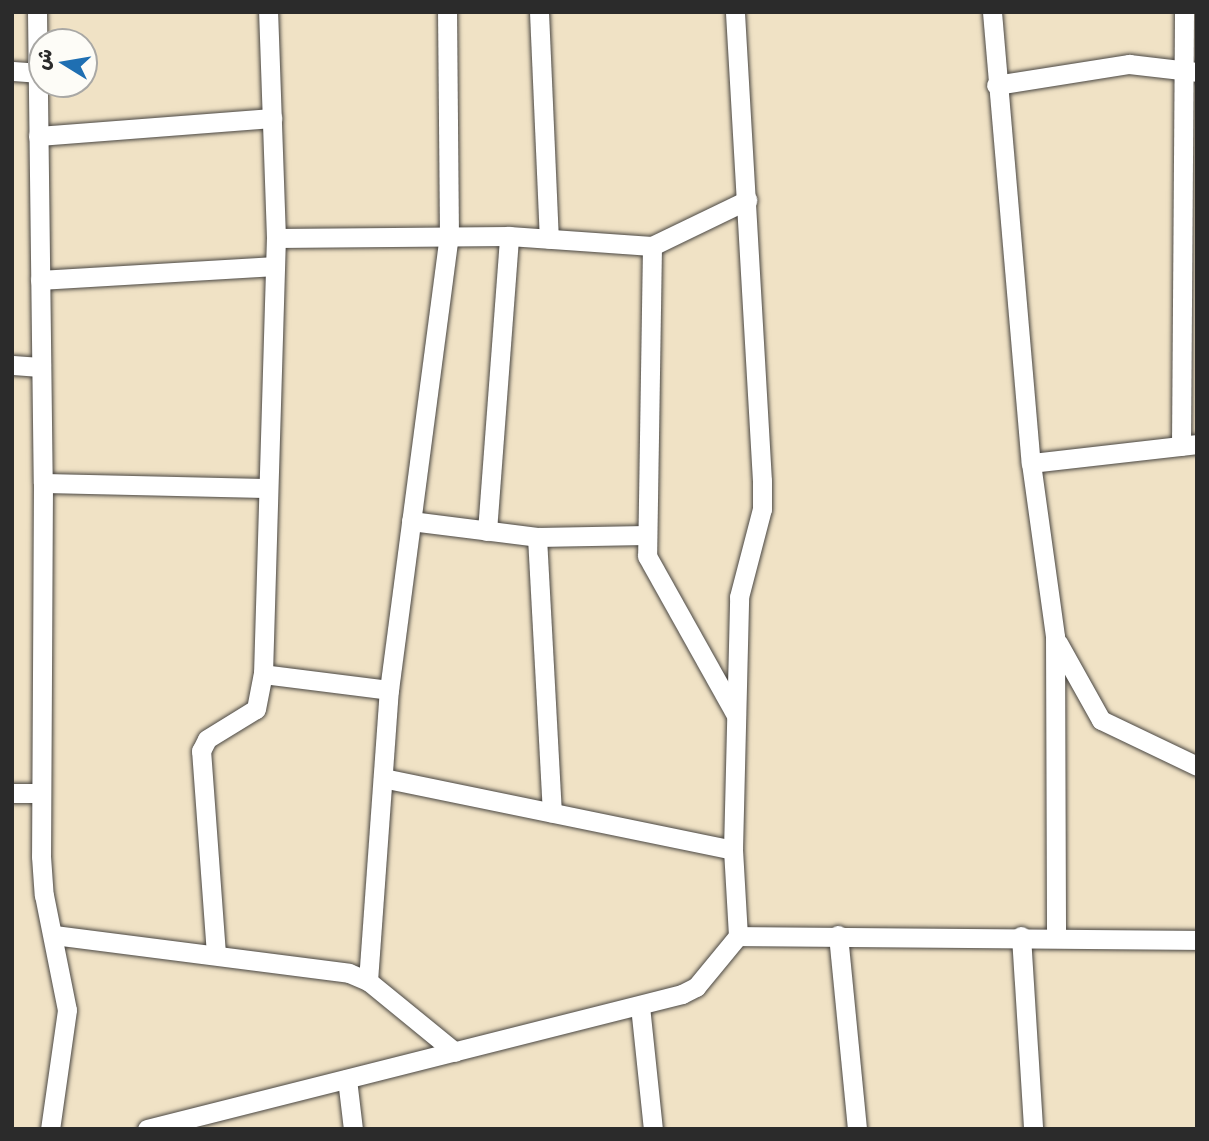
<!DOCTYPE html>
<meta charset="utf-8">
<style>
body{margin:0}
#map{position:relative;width:1209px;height:1141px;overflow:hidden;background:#f0e2c5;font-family:Itim,"Playpen Sans Arabic",sans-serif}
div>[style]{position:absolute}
.roads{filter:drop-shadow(0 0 2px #494642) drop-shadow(0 0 2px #494642)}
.street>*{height:19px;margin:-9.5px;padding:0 9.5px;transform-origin:9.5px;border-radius:9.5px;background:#fff}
span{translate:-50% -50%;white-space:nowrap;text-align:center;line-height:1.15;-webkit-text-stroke:5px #fdfcf7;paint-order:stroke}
.frame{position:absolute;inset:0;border:14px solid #2b2b2b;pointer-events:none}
.north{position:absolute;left:28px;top:28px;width:70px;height:70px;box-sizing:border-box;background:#fdfcf7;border:2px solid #a9a8a5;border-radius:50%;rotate:281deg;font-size:19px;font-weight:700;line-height:28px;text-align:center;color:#2b2b2b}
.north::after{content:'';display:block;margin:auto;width:24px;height:32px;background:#1f6fb2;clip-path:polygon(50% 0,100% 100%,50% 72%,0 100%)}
</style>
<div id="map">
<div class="roads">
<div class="street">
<div style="left:37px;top:12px;width:471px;rotate:89.3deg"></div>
<div style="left:43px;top:483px;width:373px;rotate:90.3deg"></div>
<div style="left:41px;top:856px;width:39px;rotate:86deg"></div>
<div style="left:44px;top:895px;width:117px;rotate:78.7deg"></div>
<div style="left:67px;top:1010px;width:120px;rotate:98.1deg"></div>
<div style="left:539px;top:12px;width:227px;rotate:87.5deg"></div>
<div style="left:992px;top:12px;width:453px;rotate:85.1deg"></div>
<div style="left:1031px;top:463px;width:176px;rotate:82.1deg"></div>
<div style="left:1055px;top:637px;width:300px;rotate:89.8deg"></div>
<div style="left:12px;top:71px;width:26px;rotate:4deg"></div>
<div style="left:996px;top:85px;width:135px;rotate:-9deg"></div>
<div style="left:1129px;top:64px;width:68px;rotate:6.7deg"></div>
<div style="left:38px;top:136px;width:235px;rotate:-4.4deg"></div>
<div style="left:276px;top:238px;width:233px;rotate:-0.5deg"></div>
<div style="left:509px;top:236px;width:143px;rotate:4deg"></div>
<div style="left:652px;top:246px;width:106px;rotate:-25.8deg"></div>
<div style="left:652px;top:246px;width:310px;rotate:90.9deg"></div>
<div style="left:647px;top:556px;width:182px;rotate:60.8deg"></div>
<div style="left:40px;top:280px;width:235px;rotate:-3.4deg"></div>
<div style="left:12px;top:365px;width:29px;rotate:4deg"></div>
<div style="left:1181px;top:446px;width:434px;rotate:-89.6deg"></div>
<div style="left:1031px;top:463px;width:167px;rotate:-6.5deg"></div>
<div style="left:43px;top:483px;width:223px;rotate:1.3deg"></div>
<div style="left:411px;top:521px;width:127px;rotate:7.2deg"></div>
<div style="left:537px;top:537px;width:109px;rotate:-1.1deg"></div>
<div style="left:487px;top:531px;width:296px;rotate:-85.7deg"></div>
<div style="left:537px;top:537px;width:276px;rotate:86.9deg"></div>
<div style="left:1058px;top:643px;width:88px;rotate:60.8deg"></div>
<div style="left:1101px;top:720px;width:106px;rotate:25.6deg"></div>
<div style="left:263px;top:674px;width:127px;rotate:7.2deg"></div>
<div style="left:383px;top:778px;width:357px;rotate:11.6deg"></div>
<div style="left:12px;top:793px;width:29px"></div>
<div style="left:54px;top:935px;width:297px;rotate:7.3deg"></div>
<div style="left:349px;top:973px;width:21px;rotate:23deg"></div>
<div style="left:368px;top:981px;width:112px;rotate:39.2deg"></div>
<div style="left:838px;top:935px;width:195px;rotate:84.4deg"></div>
<div style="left:738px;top:936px;width:459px;rotate:0.5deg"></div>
<div style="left:1021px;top:936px;width:193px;rotate:86.4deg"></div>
<div style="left:216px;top:954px;width:204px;rotate:-94.2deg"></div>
<div style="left:201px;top:751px;width:13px;rotate:-63deg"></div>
<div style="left:207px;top:739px;width:57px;rotate:-31.5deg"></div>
<div style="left:256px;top:709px;width:36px;rotate:-79deg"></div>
<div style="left:263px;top:674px;width:436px;rotate:-88.3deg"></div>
<div style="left:276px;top:238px;width:226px;rotate:-92deg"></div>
<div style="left:368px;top:981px;width:292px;rotate:-85.9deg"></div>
<div style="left:389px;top:690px;width:457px;rotate:-82.5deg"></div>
<div style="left:449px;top:237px;width:225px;rotate:-90.5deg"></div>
<div style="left:640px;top:1006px;width:124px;rotate:84deg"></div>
<div style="left:347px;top:1079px;width:50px;rotate:83.2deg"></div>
<div style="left:147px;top:1129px;width:552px;rotate:-14.16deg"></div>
<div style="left:682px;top:994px;width:16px;rotate:-27deg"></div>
<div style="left:696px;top:987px;width:66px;rotate:-50.5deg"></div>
<div style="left:738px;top:936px;width:86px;rotate:-93.3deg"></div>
<div style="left:733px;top:850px;width:253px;rotate:-88.6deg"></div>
<div style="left:739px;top:597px;width:91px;rotate:-75.4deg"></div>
<div style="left:762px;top:509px;width:28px;rotate:-90deg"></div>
<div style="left:762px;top:481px;width:470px;rotate:-93.3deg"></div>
</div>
</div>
<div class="frame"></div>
<div class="north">ش</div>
</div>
